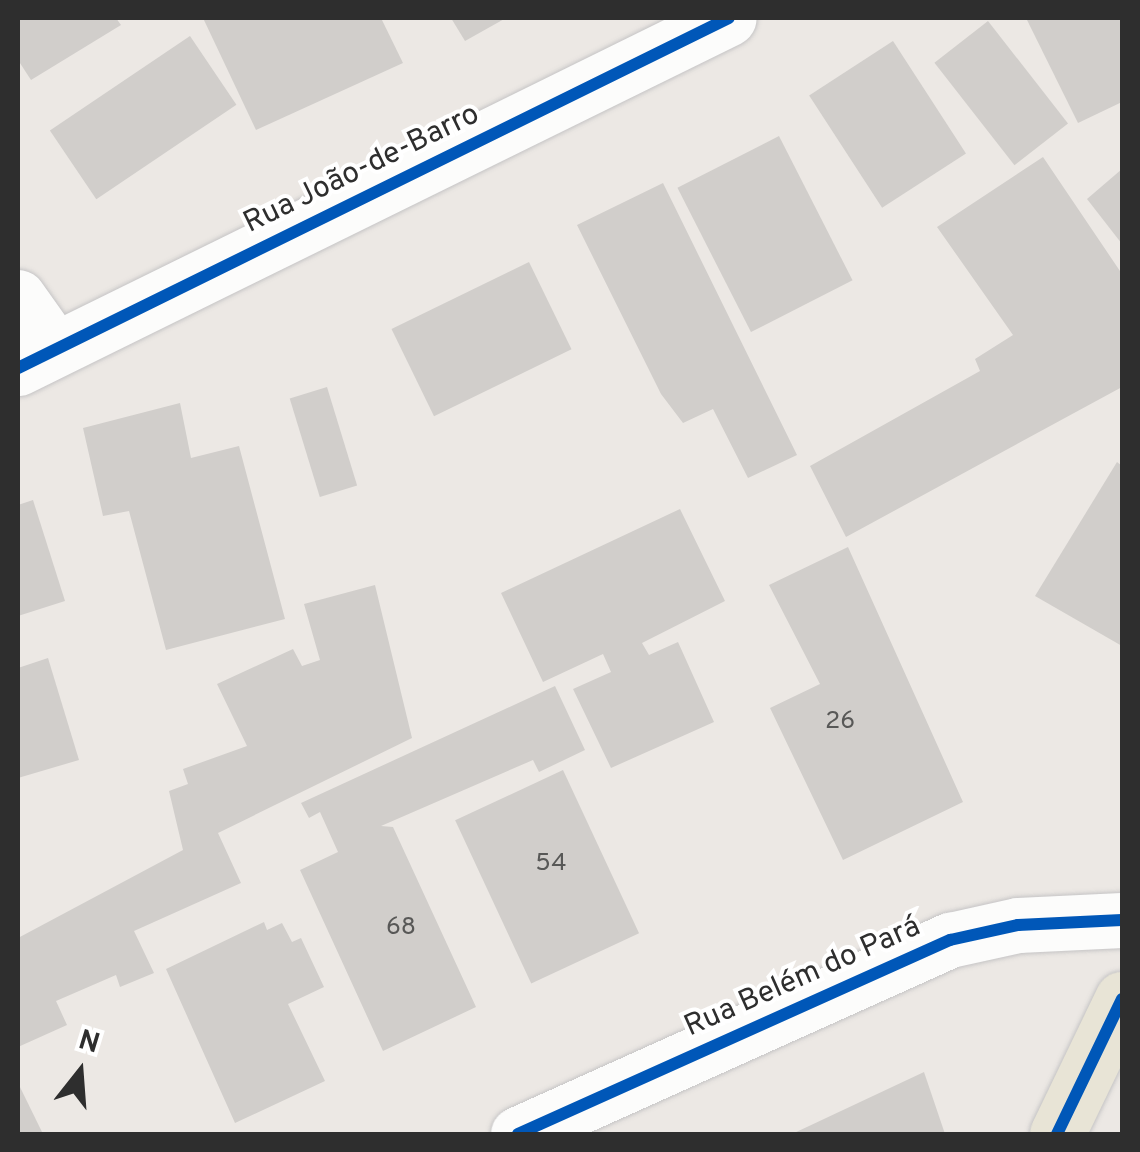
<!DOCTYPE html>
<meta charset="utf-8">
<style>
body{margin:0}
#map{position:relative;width:1140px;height:1152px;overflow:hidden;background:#ece8e4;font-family:Overpass,sans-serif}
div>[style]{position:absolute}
.building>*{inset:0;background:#d1cecb;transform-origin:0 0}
.roads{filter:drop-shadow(0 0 2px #c5c4c5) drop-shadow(0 0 2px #c5c4c5)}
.street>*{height:55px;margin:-27.5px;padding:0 27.5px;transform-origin:27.5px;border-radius:27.5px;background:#fcfcfb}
.primary>*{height:55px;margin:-27.5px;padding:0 27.5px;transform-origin:27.5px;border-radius:27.5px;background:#e8e4d6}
.cycleway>*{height:12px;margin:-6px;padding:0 6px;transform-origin:6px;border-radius:6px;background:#0057b8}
span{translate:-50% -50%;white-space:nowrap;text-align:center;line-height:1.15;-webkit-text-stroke:8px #fff;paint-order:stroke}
.number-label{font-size:25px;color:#585857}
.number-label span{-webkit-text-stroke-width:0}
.street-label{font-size:30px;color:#2e2e2e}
.frame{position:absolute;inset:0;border:20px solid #2e2e2e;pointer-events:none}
.north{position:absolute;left:30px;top:1022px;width:100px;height:100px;-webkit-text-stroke:8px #fff;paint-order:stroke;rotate:17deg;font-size:28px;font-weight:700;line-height:40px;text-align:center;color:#2e2e2e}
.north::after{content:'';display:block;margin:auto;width:35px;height:45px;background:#2e2e2e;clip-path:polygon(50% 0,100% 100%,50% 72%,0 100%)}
</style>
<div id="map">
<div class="building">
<div style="clip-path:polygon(18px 18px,116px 18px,121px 25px,31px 80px,18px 60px)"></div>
<div style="clip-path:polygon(203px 18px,381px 18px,403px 63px,256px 130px)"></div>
<div style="clip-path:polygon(451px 18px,506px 18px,465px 41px)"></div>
<div style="clip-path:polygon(1026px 18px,1122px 18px,1122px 102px,1078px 123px)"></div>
<div style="left:988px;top:21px;width:130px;height:68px;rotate:52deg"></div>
<div style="left:190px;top:36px;width:83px;height:169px;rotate:56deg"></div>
<div style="left:893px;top:41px;width:134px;height:100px;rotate:57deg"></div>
<div style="left:779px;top:136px;width:162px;height:114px;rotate:63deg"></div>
<div style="clip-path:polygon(1043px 157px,1122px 274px,1122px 387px,846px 537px,810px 466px,980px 371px,975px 359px,1013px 335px,937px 227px)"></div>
<div style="clip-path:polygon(1122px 169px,1122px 244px,1087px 199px)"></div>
<div style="clip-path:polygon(663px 183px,797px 455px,748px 478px,713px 409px,683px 423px,661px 394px,577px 225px)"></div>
<div style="left:529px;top:262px;width:97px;height:153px;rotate:64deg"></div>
<div style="left:327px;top:387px;width:103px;height:39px;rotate:73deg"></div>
<div style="clip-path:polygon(180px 403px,191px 458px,239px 446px,285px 619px,166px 650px,129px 511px,103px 516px,83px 428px)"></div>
<div style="clip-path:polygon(1117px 462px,1122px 466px,1122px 646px,1035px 596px)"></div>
<div style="clip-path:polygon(33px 500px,65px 601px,18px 616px,18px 505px)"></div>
<div style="clip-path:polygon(680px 509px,725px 601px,642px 643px,649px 655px,678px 642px,714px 722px,611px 768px,573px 689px,611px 672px,603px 654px,543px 682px,501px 593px)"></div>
<div style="clip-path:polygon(848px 547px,963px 802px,843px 860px,770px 708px,820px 684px,769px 585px)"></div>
<div style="clip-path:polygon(375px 585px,412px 738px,218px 833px,241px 883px,134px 931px,154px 973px,120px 987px,116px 975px,56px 1001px,67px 1025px,18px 1047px,18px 938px,183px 850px,169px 791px,188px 784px,183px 769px,247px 746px,217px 684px,293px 649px,302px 666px,320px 660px,304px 604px)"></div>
<div style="clip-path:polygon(48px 658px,79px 760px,18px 778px,18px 668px)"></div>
<div style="clip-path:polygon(555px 686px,585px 750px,539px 772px,533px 760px,381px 826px,393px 827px,476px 1007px,383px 1051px,300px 870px,338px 852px,320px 812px,309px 818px,301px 803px)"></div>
<div style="left:563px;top:770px;width:180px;height:119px;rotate:65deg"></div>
<div style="clip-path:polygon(264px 922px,267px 930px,282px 923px,292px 942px,301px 938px,324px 987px,288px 1004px,325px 1081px,235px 1123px,166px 969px)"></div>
<div style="clip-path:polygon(924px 1072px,945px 1134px,792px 1134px)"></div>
<div style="clip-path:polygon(18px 1083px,43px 1134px,18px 1134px)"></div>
</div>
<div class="roads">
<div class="street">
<div style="left:18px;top:297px;width:64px;rotate:54.6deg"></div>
<div style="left:18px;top:368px;width:792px;rotate:-26.21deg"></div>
<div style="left:518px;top:1134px;width:474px;rotate:-24.2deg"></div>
<div style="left:950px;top:940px;width:70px;rotate:-12.4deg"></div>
<div style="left:1018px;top:925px;width:104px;rotate:-2.8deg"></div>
</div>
<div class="primary">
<div style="left:1057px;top:1134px;width:150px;rotate:-64.3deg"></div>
</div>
</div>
<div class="cycleway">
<div style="left:18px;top:368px;width:792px;rotate:-26.21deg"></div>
<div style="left:518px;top:1134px;width:474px;rotate:-24.2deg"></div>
<div style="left:950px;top:940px;width:70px;rotate:-12.4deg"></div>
<div style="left:1018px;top:925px;width:104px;rotate:-2.8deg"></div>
<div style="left:1057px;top:1134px;width:150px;rotate:-64.3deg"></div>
</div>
<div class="number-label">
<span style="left:840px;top:722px">26</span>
<span style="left:551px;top:864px">54</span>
<span style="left:401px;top:928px">68</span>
</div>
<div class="street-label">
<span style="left:362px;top:170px;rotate:-26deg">Rua João-de-Barro</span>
<span style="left:803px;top:978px;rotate:-24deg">Rua Belém do Pará</span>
</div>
<div class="frame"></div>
<div class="north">N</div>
</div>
